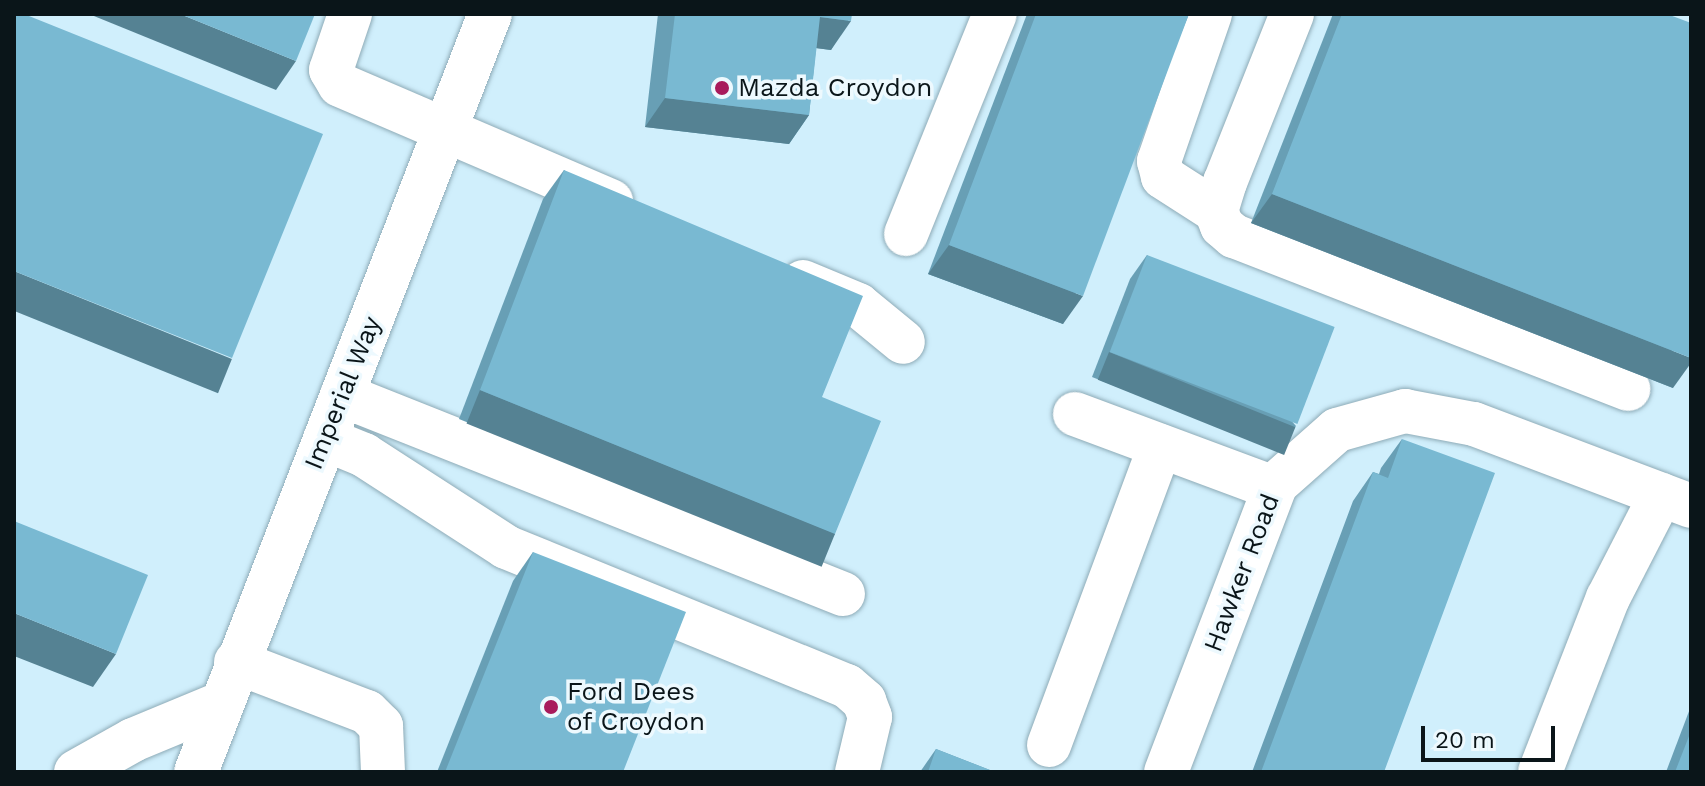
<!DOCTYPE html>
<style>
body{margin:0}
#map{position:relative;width:1705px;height:786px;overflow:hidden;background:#d0effc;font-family:"Work Sans",sans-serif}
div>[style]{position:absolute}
.roads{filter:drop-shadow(0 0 2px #8eabb7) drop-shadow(0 0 2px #8eabb7)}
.minor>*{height:44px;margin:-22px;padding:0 22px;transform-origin:22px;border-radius:22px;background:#fff}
.wall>*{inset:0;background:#689fb5}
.shaded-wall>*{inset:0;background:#558293;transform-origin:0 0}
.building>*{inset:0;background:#79b9d2;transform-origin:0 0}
.dots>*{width:22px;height:22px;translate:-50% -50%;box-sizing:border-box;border:4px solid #edf9fe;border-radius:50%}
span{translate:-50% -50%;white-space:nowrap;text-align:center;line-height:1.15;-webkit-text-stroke:7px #edf9fe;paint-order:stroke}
.poi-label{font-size:26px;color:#0a1519}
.left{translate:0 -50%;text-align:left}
.street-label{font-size:26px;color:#0a1519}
.frame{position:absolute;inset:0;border:16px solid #0a1519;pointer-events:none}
.scale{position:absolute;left:1421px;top:726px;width:134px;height:36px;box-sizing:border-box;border:4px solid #0a1519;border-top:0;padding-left:10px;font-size:24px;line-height:28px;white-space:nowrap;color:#0a1519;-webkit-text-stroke:6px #edf9fe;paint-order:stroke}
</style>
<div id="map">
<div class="roads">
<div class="minor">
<div style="left:350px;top:14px;width:59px;rotate:108.7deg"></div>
<div style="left:331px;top:70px;width:17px;rotate:59deg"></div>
<div style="left:340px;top:85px;width:295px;rotate:23.2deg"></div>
<div style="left:1210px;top:14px;width:156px;rotate:109.1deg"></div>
<div style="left:1159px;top:161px;width:16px;rotate:76deg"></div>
<div style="left:1163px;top:177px;width:63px;rotate:32.7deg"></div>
<div style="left:1292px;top:14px;width:181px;rotate:111.7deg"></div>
<div style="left:1225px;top:182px;width:30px;rotate:107deg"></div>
<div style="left:1216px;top:211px;width:16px;rotate:68deg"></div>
<div style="left:1222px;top:226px;width:16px;rotate:40deg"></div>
<div style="left:1234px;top:236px;width:423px;rotate:21.2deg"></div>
<div style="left:906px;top:234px;width:237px;rotate:-68deg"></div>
<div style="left:803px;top:282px;width:60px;rotate:22.7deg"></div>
<div style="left:858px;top:305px;width:58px;rotate:39.4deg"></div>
<div style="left:342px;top:395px;width:539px;rotate:21.66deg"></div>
<div style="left:1075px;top:414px;width:212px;rotate:20.4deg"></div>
<div style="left:325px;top:439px;width:42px;rotate:22.3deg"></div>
<div style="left:364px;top:455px;width:169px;rotate:32.9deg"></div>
<div style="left:506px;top:547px;width:368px;rotate:22.2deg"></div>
<div style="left:847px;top:686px;width:23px;rotate:41deg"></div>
<div style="left:864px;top:701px;width:17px;rotate:69deg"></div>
<div style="left:870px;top:717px;width:57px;rotate:103.3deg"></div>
<div style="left:236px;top:662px;width:140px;rotate:20.9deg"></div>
<div style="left:367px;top:712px;width:20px;rotate:45deg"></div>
<div style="left:381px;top:726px;width:46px;rotate:87.5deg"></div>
<div style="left:1049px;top:745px;width:319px;rotate:-69.6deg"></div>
<div style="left:76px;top:772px;width:65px;rotate:-29.3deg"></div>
<div style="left:133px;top:740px;width:94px;rotate:-22.5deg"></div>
<div style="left:196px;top:772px;width:813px;rotate:-68.8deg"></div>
<div style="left:1166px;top:772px;width:308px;rotate:-69.1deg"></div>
<div style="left:1276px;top:484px;width:81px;rotate:-41.5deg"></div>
<div style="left:1337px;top:430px;width:71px;rotate:-15.6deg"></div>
<div style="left:1405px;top:411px;width:70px;rotate:10.7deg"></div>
<div style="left:1474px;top:424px;width:232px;rotate:20.7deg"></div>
<div style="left:1540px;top:772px;width:187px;rotate:-68.7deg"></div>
<div style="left:1608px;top:598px;width:116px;rotate:-62.8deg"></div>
</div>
</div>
<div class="wall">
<div style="clip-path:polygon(658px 14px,852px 14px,831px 50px,816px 48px,809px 115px,789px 144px,645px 127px)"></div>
<div style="clip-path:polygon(1027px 14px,1189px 14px,1063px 324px,928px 274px)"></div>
<div style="clip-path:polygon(1333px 14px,1667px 14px,1673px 388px,1251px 223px)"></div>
<div style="clip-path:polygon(564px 170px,822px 397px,835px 534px,815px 563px,459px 419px,543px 199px)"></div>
<div style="clip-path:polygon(1147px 255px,1296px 426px,1279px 450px,1092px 377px,1130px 279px)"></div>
<div style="clip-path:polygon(1402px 439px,1384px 772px,1252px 772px,1353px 501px,1373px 472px,1379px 474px,1381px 468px)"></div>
<div style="clip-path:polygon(533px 552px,623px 772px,437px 772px,513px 581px)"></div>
<div style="clip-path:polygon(1691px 706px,1691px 772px,1666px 772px)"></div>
<div style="clip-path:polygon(936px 749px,995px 772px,920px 772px)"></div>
</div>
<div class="shaded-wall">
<div style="clip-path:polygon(89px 14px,180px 14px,296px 61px,276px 90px)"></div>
<div style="clip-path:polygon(820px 17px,851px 21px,831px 50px,800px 46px)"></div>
<div style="clip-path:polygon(665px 98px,809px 115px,789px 144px,645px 127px)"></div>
<div style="clip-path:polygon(1272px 194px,1691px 358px,1691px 363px,1673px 388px,1251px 223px)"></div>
<div style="clip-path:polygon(949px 245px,1083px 296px,1063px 324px,928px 274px)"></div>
<div style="left:14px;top:271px;width:235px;height:37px;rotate:22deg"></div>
<div style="left:1109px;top:352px;width:201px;height:30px;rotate:22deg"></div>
<div style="left:480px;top:390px;width:383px;height:36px;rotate:22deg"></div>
<div style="clip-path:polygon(14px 613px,116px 654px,93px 687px,14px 656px)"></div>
</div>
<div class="building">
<div style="clip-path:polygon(14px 14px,24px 14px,323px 134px,232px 358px,14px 271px)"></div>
<div style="clip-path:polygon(180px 14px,315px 14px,296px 61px)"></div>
<div style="clip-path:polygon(675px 14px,852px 14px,851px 21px,820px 17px,809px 115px,665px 98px)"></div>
<div style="clip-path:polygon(1036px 14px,1189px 14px,1083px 296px,949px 245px)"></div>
<div style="clip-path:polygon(1342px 14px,1667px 14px,1691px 23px,1691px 358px,1272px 194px)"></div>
<div style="clip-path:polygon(564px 170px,863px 296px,822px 397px,881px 421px,835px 534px,480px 390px)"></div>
<div style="left:1147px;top:255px;width:201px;height:104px;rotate:21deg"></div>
<div style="clip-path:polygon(1402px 439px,1495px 473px,1384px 772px,1261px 772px,1373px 472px,1388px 478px)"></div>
<div style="clip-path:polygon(14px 521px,148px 575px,116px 654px,14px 613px)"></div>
<div style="clip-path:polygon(533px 552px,686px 612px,623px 772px,445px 772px)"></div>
<div style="clip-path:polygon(1691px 731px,1691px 772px,1675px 772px)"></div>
<div style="clip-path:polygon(936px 749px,995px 772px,928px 772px)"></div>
</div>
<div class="dots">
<div style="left:722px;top:88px;background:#a81b5c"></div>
<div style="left:551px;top:707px;background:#a81b5c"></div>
</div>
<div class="poi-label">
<span class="left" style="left:738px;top:88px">Mazda Croydon</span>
<span class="left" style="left:567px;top:707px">Ford Dees<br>of Croydon</span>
</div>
<div class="street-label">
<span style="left:343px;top:393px;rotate:-68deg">Imperial Way</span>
<span style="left:1242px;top:573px;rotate:-69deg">Hawker Road</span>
</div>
<div class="frame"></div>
<div class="scale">20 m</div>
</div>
